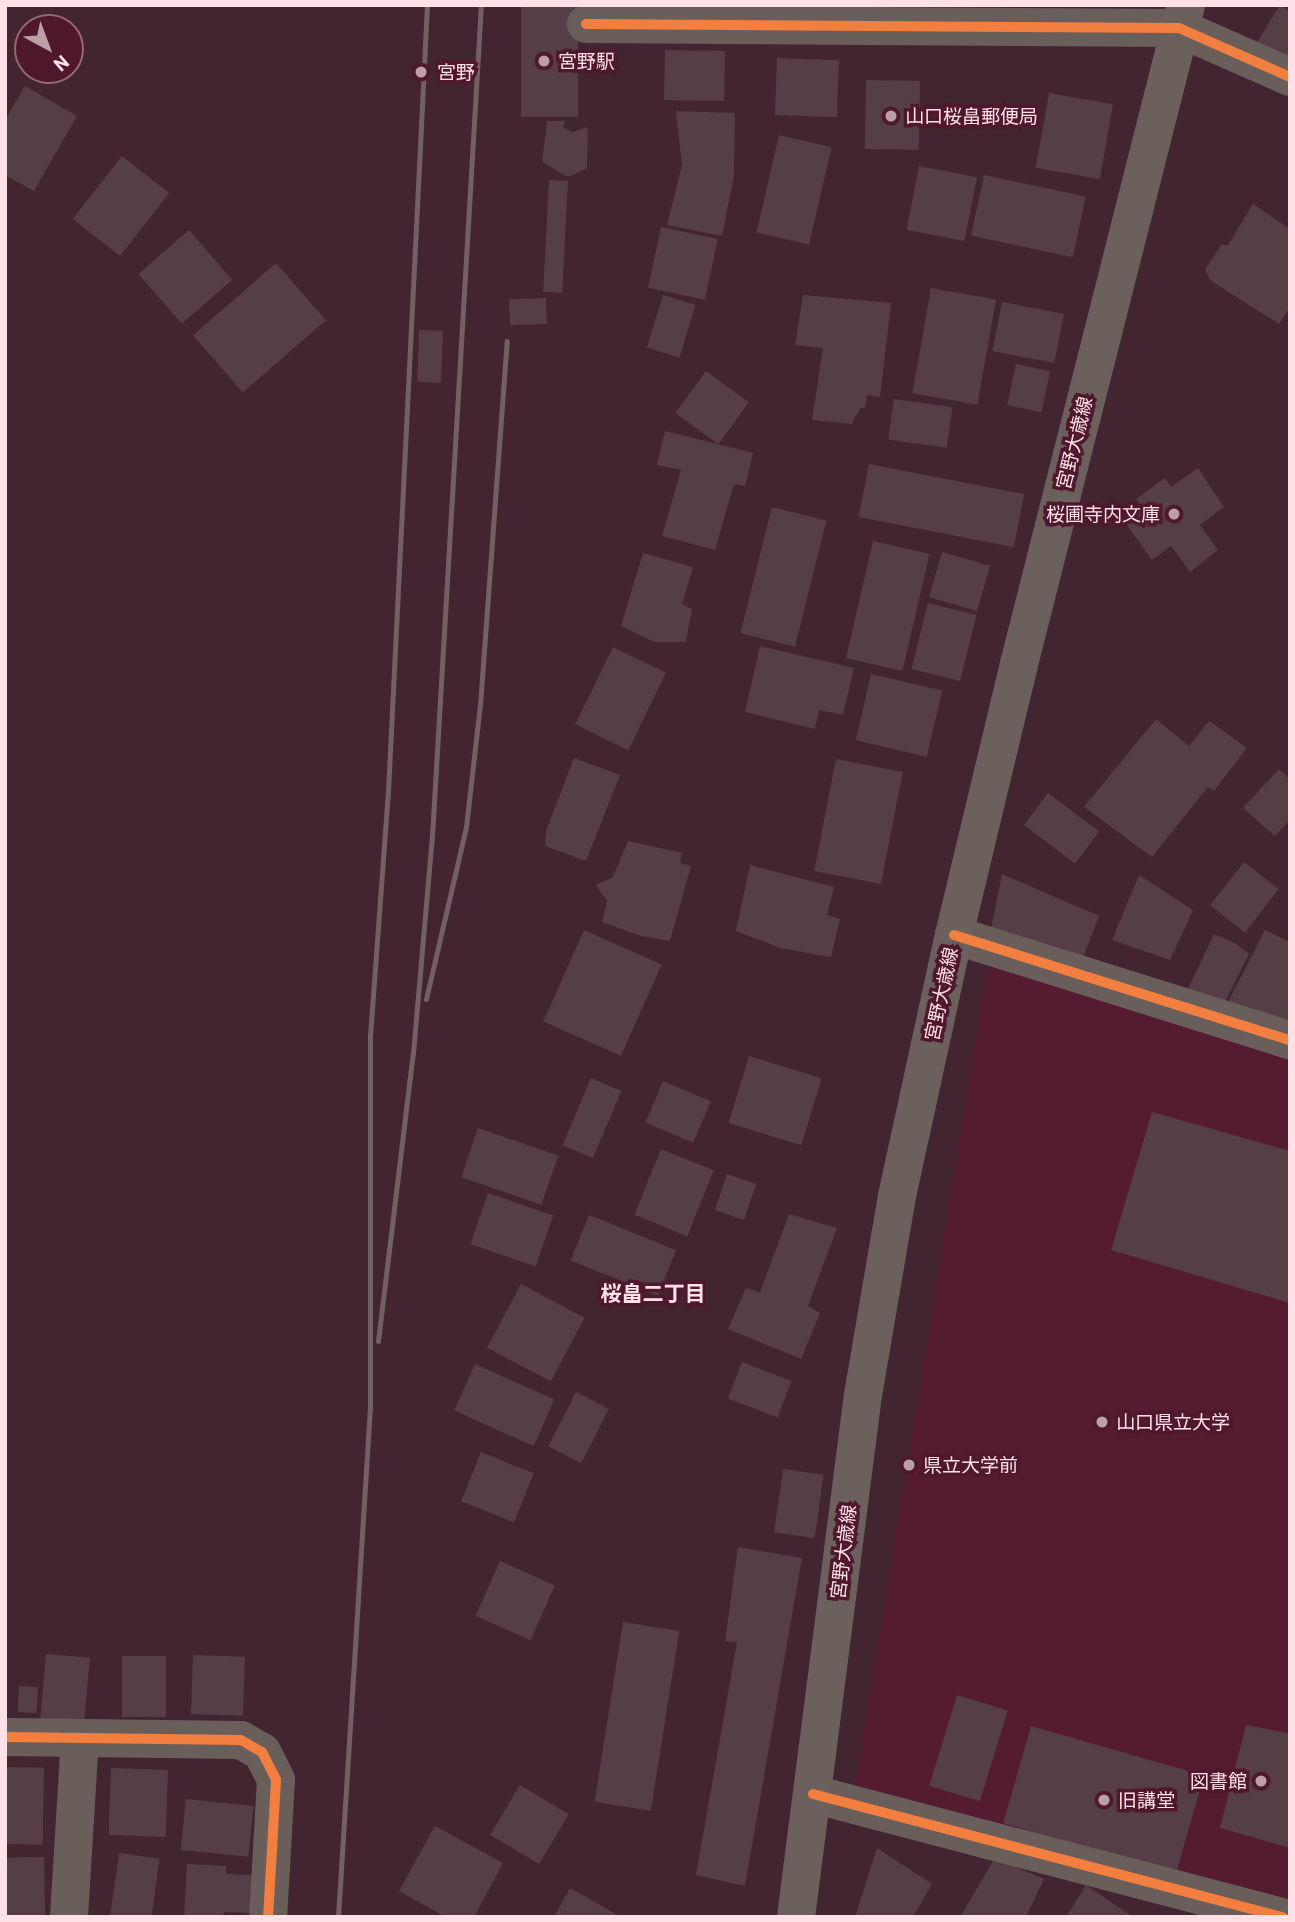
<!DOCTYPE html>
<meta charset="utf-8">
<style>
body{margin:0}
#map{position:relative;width:1295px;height:1922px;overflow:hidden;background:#422530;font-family:Barlow,"Noto Sans JP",sans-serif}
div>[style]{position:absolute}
.built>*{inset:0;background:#551b31}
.building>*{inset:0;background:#563e46;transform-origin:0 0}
.minor>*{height:38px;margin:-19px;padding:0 19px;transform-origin:19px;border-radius:19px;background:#6a5e5b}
.tertiary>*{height:38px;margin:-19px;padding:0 19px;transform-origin:19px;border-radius:19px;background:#6a5e5b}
.secondary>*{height:38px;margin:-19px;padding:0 19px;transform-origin:19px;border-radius:19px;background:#6c605c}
.rail>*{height:5px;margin:-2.5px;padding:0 2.5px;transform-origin:2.5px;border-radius:2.5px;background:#716163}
.cycleway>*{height:10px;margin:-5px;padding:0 5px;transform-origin:5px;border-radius:5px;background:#f27e40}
.dots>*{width:19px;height:19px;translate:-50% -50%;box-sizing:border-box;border:4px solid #4f182c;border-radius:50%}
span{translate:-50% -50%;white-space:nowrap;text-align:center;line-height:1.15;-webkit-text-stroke:7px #4f182c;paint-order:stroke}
.poi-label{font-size:19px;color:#fee0e7}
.left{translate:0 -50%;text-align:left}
.right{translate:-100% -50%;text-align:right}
.street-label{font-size:19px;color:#fee0e7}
.neighbourhood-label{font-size:21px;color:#fee0e7;font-weight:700}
.frame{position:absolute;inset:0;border:7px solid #fee0e7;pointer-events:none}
.north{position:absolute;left:14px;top:14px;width:70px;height:70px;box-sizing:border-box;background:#4f182c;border:2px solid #956877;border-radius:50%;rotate:139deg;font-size:19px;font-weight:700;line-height:28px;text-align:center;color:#fee0e7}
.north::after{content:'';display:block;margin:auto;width:24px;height:32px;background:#bc9fa7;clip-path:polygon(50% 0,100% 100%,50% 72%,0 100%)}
</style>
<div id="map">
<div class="built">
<div style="clip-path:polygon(989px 957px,1290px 1052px,1290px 1905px,854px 1792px)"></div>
</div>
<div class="building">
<div style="left:521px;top:5px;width:57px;height:112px"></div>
<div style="clip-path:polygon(1280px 5px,1290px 12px,1290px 62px,1257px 42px)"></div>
<div style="left:725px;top:51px;width:50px;height:60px;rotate:91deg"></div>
<div style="left:777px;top:58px;width:62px;height:57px;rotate:2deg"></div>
<div style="left:866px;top:80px;width:54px;height:69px;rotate:1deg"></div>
<div style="clip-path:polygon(25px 86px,77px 116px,34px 191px,5px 175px,5px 120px)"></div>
<div style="left:1049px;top:93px;width:65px;height:76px;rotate:10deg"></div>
<div style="clip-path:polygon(676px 111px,735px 113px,734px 175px,722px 236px,667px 225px,682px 165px)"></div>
<div style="clip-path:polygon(547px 121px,565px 121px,563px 127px,572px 132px,588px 127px,587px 168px,568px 177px,542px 162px)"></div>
<div style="left:779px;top:135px;width:54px;height:100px;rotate:13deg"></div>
<div style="left:122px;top:156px;width:60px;height:80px;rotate:38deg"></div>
<div style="left:919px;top:166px;width:59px;height:65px;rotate:11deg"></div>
<div style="left:984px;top:175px;width:104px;height:62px;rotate:12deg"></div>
<div style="left:549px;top:180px;width:19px;height:112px;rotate:3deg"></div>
<div style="clip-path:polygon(1253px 204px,1290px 229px,1290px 307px,1279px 324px,1211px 281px,1205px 270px,1221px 245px,1228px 245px)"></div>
<div style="left:661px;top:227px;width:58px;height:62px;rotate:12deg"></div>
<div style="left:189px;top:230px;width:66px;height:67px;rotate:49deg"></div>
<div style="left:276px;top:263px;width:76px;height:110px;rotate:49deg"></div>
<div style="left:931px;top:288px;width:66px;height:107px;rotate:10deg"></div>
<div style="left:663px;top:295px;width:34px;height:55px;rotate:17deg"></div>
<div style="clip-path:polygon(803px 295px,891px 303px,880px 397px,867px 395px,865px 408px,860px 408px,852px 424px,812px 420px,823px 348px,795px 345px)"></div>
<div style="left:546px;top:298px;width:26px;height:37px;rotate:88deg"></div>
<div style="left:1002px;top:302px;width:63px;height:50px;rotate:11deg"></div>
<div style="left:419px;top:330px;width:24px;height:52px;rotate:2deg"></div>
<div style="left:1016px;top:364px;width:35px;height:42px;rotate:12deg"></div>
<div style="left:706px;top:371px;width:53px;height:52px;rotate:36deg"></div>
<div style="left:894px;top:399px;width:59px;height:41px;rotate:8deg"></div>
<div style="clip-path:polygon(665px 431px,753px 453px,745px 486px,734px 484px,715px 550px,662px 536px,681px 470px,657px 465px)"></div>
<div style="left:869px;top:464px;width:158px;height:54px;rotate:11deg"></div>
<div style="clip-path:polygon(1198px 468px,1224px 507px,1200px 525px,1218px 550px,1190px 572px,1171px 546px,1152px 560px,1124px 521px,1142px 507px,1136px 499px,1165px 478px,1171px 487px)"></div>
<div style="left:772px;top:507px;width:56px;height:130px;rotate:14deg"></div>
<div style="left:873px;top:541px;width:58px;height:120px;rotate:13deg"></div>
<div style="left:942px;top:552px;width:50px;height:47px;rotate:16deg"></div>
<div style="clip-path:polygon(643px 553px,693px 567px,682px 604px,692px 609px,686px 642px,654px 642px,621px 626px)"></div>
<div style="left:928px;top:603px;width:50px;height:68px;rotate:14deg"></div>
<div style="clip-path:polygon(760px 646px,854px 668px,843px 715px,819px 710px,815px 729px,745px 712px)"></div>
<div style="left:613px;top:647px;width:59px;height:86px;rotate:26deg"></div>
<div style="left:871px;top:674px;width:73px;height:68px;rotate:13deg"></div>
<div style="clip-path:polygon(1156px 719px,1189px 746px,1209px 721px,1247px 748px,1214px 791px,1208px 787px,1152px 857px,1084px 807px)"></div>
<div style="clip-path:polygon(574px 758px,620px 775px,586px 861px,545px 846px,546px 831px)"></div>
<div style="left:836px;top:759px;width:68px;height:114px;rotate:11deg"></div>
<div style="clip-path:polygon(1279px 769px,1290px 779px,1290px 820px,1275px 836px,1243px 808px)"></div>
<div style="left:1048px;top:793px;width:64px;height:40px;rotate:37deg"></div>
<div style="clip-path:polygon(628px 841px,682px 853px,680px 863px,691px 866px,670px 941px,641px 936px,602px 922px,607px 901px,596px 885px,613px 877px)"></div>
<div style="left:1244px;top:862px;width:44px;height:55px;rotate:38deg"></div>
<div style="clip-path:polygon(750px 865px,834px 887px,827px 915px,840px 919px,831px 957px,780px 948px,736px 931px)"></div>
<div style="clip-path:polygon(1002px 874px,1099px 916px,1079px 968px,991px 929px)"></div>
<div style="clip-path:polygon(1139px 875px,1193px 910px,1170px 960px,1112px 940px)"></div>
<div style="left:584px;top:930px;width:85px;height:100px;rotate:24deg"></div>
<div style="clip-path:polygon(1265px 930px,1290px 942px,1290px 1031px,1228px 1002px)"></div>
<div style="clip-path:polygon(1214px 934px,1235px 943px,1249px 954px,1223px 1006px,1187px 991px)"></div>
<div style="left:749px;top:1056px;width:76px;height:70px;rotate:17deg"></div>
<div style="left:591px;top:1078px;width:33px;height:73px;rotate:23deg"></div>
<div style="left:663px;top:1081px;width:52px;height:45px;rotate:23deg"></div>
<div style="clip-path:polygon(1152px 1112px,1290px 1151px,1290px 1303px,1111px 1250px)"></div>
<div style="left:478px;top:1128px;width:85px;height:52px;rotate:19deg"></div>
<div style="left:661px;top:1149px;width:57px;height:71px;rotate:22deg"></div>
<div style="left:727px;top:1174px;width:31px;height:38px;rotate:19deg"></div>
<div style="left:488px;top:1193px;width:69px;height:54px;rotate:19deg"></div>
<div style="clip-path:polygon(789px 1214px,837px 1228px,808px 1306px,820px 1313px,801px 1359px,728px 1329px,746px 1288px,760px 1292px)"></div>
<div style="left:589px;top:1215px;width:94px;height:49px;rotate:22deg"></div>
<div style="left:521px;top:1284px;width:72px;height:72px;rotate:28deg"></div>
<div style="left:742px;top:1362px;width:53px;height:39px;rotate:21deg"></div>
<div style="left:475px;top:1364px;width:87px;height:51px;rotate:24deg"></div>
<div style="left:576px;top:1392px;width:37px;height:61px;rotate:27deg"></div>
<div style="left:481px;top:1452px;width:57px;height:53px;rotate:22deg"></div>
<div style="left:783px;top:1469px;width:41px;height:64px;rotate:8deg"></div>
<div style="clip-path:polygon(738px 1547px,802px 1558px,745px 1886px,696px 1875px,737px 1642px,725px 1641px)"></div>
<div style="left:500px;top:1561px;width:60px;height:60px;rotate:24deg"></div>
<div style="left:623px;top:1622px;width:57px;height:182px;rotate:9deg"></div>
<div style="left:46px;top:1654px;width:44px;height:65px;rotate:5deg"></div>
<div style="left:193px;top:1655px;width:52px;height:59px;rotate:2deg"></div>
<div style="left:122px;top:1656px;width:44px;height:61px"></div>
<div style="left:19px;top:1686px;width:19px;height:26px;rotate:3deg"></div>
<div style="left:957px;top:1695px;width:53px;height:95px;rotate:17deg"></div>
<div style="clip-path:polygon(1246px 1725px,1287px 1733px,1290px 1726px,1290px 1848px,1220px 1828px)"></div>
<div style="left:1031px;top:1726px;width:180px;height:101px;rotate:16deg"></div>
<div style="left:5px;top:1767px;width:39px;height:77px;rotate:1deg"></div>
<div style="left:111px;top:1768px;width:57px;height:67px;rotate:2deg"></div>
<div style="left:520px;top:1785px;width:57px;height:58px;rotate:31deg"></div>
<div style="left:186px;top:1799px;width:68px;height:51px;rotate:6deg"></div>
<div style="clip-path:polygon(435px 1826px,503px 1863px,474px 1917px,446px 1917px,399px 1891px)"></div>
<div style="clip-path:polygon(877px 1848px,932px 1884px,913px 1917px,855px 1917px)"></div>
<div style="left:119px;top:1853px;width:41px;height:64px;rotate:8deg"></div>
<div style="left:44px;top:1857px;width:60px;height:39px;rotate:89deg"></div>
<div style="clip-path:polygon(995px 1858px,1044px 1879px,1026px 1917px,960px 1917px)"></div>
<div style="clip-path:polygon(187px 1864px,226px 1866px,226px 1874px,254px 1875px,252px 1913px,224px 1912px,223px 1917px,184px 1917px)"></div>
<div style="clip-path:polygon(1086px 1885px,1133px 1917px,1066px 1917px)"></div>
<div style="clip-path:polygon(570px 1888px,621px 1917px,554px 1917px)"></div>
</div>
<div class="minor">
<div style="left:1179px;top:28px;width:121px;rotate:23.8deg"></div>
<div style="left:954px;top:935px;width:352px;rotate:17.4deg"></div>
<div style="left:5px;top:1737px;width:236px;rotate:0.7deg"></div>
<div style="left:241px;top:1740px;width:24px;rotate:30deg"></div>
<div style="left:262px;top:1752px;width:31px;rotate:63deg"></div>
<div style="left:276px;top:1780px;width:137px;rotate:93.3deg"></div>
<div style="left:813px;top:1794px;width:486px;rotate:14.7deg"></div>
<div style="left:69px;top:1917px;width:179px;rotate:-86.5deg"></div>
</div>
<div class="tertiary">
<div style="left:586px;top:24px;width:593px;rotate:0.39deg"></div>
</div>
<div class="secondary">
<div style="left:796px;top:1917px;width:526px;rotate:-82.69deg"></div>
<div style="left:863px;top:1395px;width:202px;rotate:-80.3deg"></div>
<div style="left:897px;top:1196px;width:267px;rotate:-77.7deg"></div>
<div style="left:954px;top:935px;width:279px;rotate:-76.5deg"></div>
<div style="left:1019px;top:664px;width:680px;rotate:-75.78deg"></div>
</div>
<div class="rail">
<div style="left:426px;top:999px;width:177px;rotate:-76.9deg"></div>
<div style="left:466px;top:827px;width:123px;rotate:-83.5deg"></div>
<div style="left:480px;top:705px;width:365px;rotate:-85.8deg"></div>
<div style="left:378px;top:1341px;width:290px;rotate:-83.1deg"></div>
<div style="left:413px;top:1053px;width:218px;rotate:-85deg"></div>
<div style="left:432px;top:836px;width:832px;rotate:-86.63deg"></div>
<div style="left:338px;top:1917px;width:511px;rotate:-86.41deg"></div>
<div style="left:370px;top:1407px;width:371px;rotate:-90deg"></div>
<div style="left:370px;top:1036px;width:246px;rotate:-85.8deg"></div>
<div style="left:388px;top:791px;width:787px;rotate:-87.16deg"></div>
</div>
<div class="cycleway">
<div style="left:586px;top:24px;width:593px;rotate:0.39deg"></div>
<div style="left:1179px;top:28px;width:121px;rotate:23.8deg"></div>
<div style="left:954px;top:935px;width:352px;rotate:17.4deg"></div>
<div style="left:5px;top:1737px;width:236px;rotate:0.7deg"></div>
<div style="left:241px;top:1740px;width:24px;rotate:30deg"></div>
<div style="left:262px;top:1752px;width:31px;rotate:63deg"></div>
<div style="left:276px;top:1780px;width:137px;rotate:93.3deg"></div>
<div style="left:813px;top:1794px;width:486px;rotate:14.7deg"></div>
</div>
<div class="dots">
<div style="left:544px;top:61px;background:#bc9fa7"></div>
<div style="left:421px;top:72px;background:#bc9fa7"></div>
<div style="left:891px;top:116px;background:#bc9fa7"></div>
<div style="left:1174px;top:514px;background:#bc9fa7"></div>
<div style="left:1102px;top:1422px;background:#bc9fa7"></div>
<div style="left:909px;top:1465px;background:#bc9fa7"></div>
<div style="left:1261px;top:1781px;background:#bc9fa7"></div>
<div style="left:1104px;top:1800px;background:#bc9fa7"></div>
</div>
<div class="poi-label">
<span class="left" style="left:558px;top:61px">宮野駅</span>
<span class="left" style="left:437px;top:72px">宮野</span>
<span class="left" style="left:905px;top:116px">山口桜畠郵便局</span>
<span class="right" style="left:1160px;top:514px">桜圃寺内文庫</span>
<span class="left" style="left:1116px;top:1422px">山口県立大学</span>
<span class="left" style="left:923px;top:1465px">県立大学前</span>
<span class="right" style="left:1247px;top:1781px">図書館</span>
<span class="left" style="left:1118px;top:1800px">旧講堂</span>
</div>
<div class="street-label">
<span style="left:1074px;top:443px;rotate:-76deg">宮野大歳線</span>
<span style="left:941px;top:994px;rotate:-78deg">宮野大歳線</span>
<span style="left:843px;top:1552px;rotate:-83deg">宮野大歳線</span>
</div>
<div class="neighbourhood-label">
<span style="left:653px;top:1293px">桜畠二丁目</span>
</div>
<div class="frame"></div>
<div class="north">N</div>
</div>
